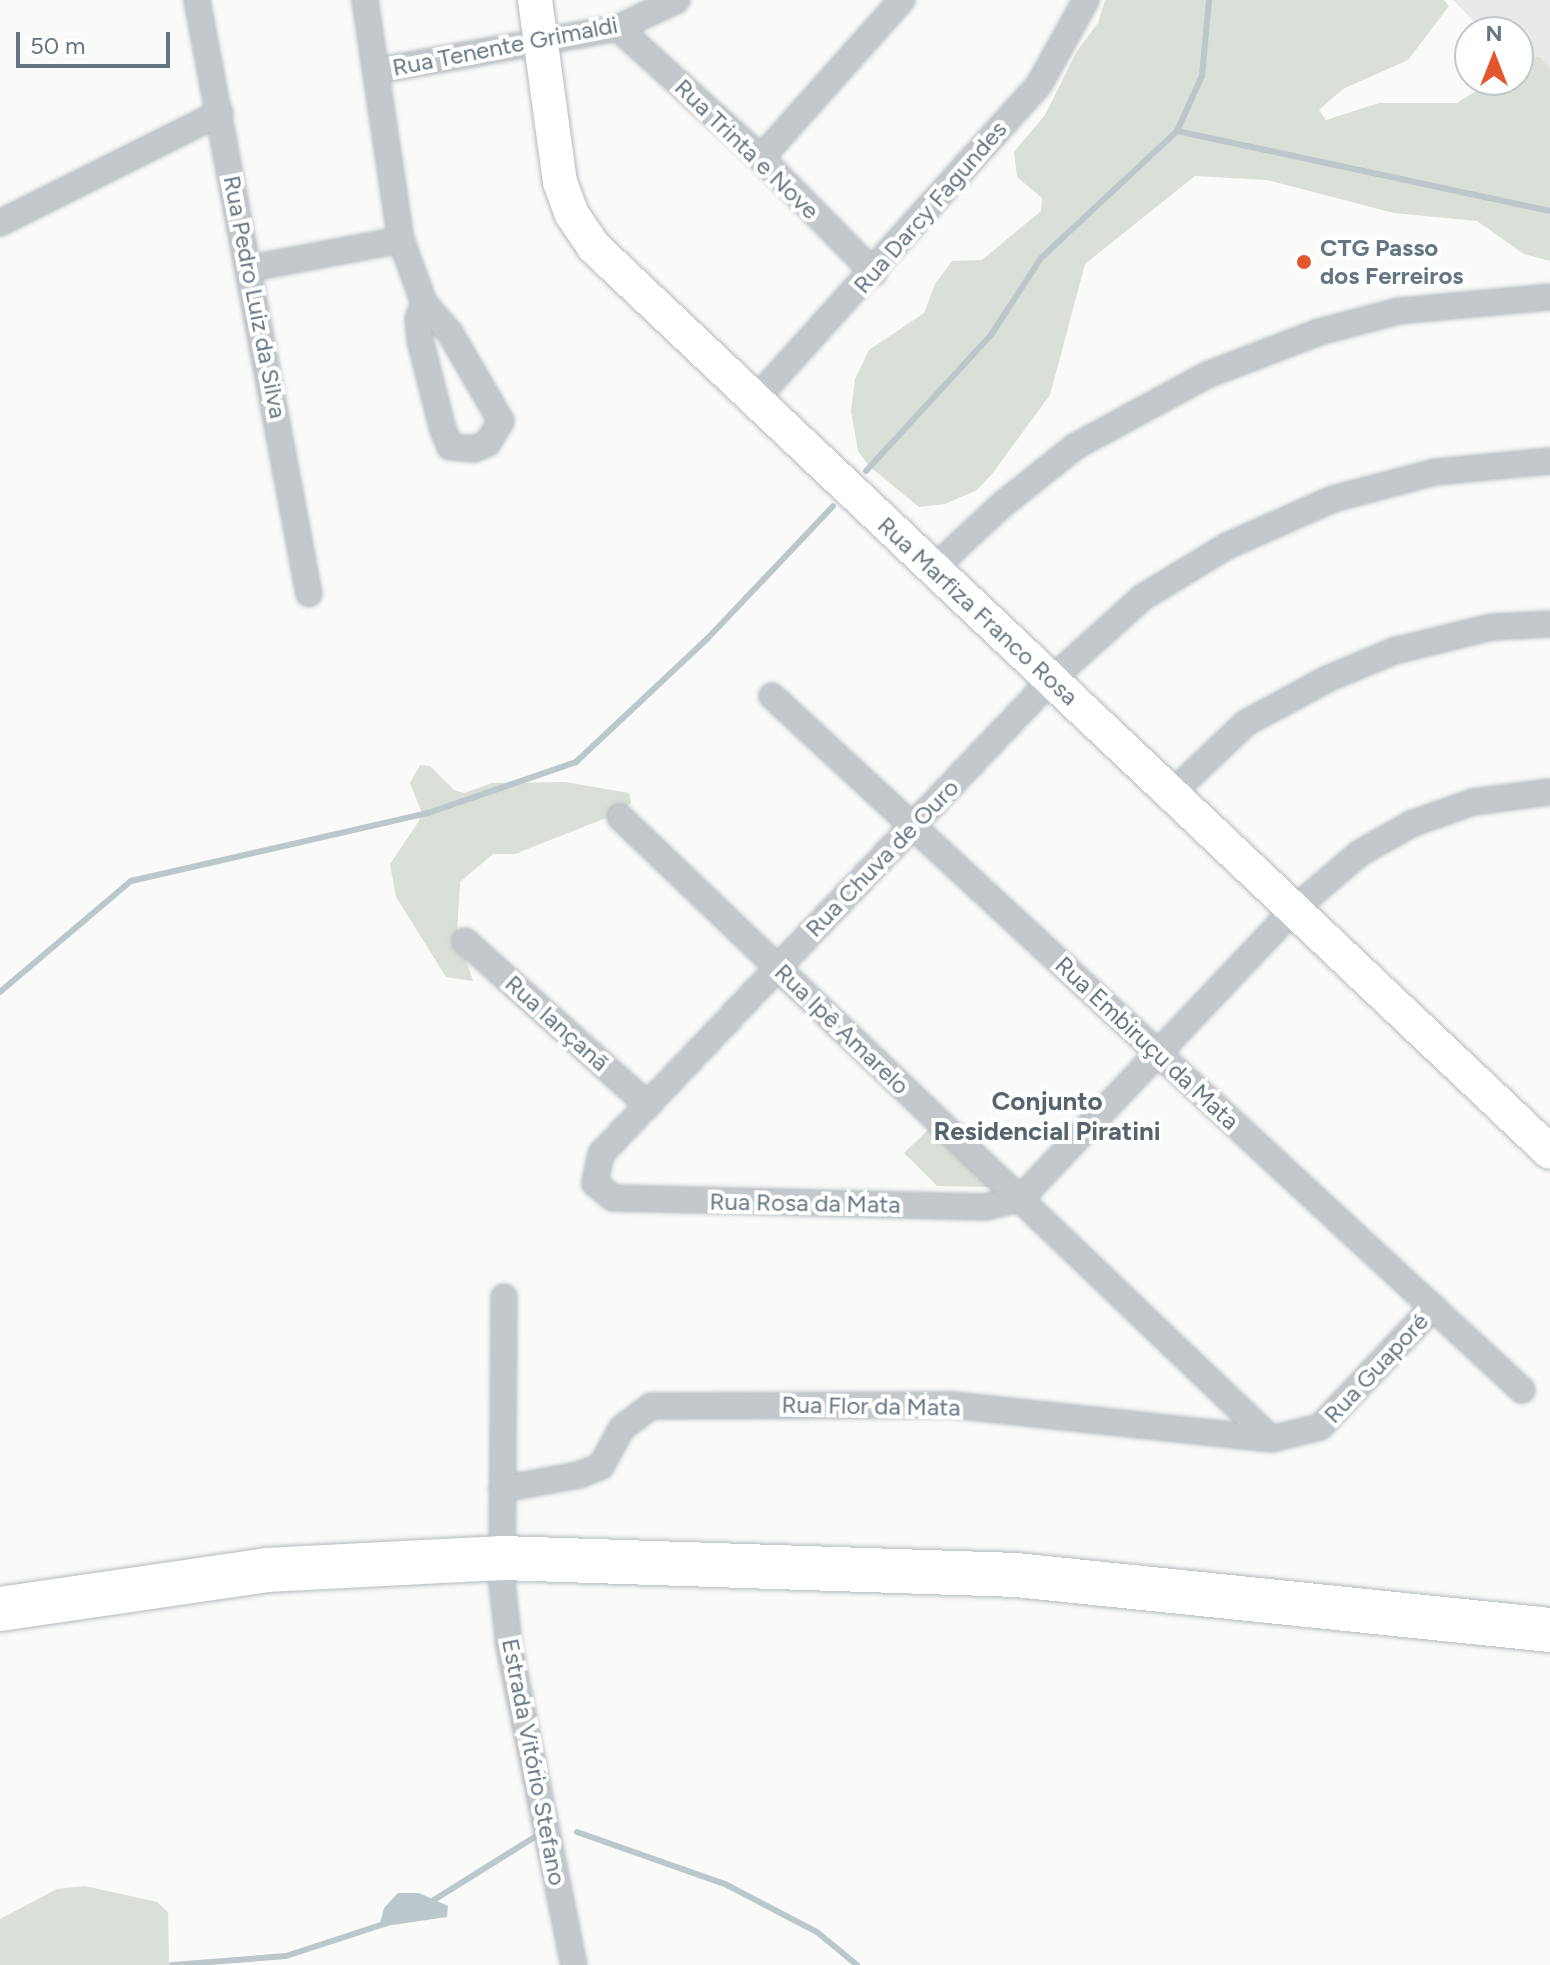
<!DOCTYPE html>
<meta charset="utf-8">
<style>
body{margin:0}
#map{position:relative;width:1550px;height:1965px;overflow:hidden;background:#fafaf8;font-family:Figtree,sans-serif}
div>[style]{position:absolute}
.built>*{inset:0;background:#e8e9e9}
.green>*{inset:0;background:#dadfd7}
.water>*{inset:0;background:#bbc7cb}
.stream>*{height:6px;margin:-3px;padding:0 3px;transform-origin:3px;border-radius:3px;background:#bbc7cb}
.roads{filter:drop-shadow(0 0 2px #b3babf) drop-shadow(0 0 2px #b3babf)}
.street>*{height:24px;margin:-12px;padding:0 12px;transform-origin:12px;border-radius:12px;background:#c3c8cc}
.secondary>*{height:34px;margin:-17px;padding:0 17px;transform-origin:17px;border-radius:17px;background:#fff}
.highway>*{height:44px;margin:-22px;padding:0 22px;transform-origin:22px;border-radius:22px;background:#fff}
.dots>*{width:22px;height:22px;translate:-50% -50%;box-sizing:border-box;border:4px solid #fff;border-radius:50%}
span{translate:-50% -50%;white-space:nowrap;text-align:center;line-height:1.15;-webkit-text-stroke:8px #fff;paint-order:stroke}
.street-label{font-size:24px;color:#657683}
.poi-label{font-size:24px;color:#657683;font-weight:700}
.left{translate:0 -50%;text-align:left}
.neighbourhood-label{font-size:26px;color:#57646e;font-weight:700}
.north{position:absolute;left:1454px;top:16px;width:80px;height:80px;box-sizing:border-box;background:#fff;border:2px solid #c1c8cd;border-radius:50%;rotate:0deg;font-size:22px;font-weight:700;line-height:32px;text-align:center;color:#657683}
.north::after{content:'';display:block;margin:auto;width:28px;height:36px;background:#e4572e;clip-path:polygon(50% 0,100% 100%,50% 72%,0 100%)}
.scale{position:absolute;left:16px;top:32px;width:154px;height:36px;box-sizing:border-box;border:4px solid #657683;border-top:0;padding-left:10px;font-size:24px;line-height:28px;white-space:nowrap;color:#657683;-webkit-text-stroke:6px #fff;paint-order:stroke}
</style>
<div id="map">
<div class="built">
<div style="clip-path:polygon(1453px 0,1550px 0,1550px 101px,1518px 68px,1518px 32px,1484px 32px)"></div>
</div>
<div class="green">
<div style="clip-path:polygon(1105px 0,1444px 0,1449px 6px,1408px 60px,1343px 89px,1319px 110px,1326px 120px,1379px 103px,1457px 103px,1476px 91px,1483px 80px,1518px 80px,1518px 58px,1540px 57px,1550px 69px,1550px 261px,1524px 254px,1477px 221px,1394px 213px,1267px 180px,1195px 176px,1085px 264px,1050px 395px,992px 474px,977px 490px,945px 504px,919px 507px,869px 466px,858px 451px,851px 411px,855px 379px,869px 350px,924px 313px,935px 284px,952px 261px,982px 260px,1041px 211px,1042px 198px,1017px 177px,1014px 152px,1045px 115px,1077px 51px,1098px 23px)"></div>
<div style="clip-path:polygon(420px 765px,430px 766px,454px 790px,464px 793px,492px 783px,565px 782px,629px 793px,631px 803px,621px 812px,515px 854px,493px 854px,460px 882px,457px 934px,473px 981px,446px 977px,396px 897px,390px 864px,419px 821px,421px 811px,410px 783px)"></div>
<div style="clip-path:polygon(929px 1129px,990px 1187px,937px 1186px,904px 1153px)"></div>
<div style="clip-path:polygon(85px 1886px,157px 1902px,168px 1912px,169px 1965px,0 1965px,0 1919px,57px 1889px)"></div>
</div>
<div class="water">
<div style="clip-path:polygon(398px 1893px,419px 1893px,448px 1906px,447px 1917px,379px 1927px,384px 1908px)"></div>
</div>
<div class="stream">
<div style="left:1177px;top:131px;width:381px;rotate:12.1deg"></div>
<div style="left:866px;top:471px;width:185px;rotate:-47.4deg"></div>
<div style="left:991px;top:335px;width:92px;rotate:-57deg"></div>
<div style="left:1041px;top:258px;width:186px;rotate:-43deg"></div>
<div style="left:1177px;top:131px;width:60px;rotate:-65.6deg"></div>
<div style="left:1202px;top:76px;width:76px;rotate:-84.7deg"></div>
<div style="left:0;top:992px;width:172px;rotate:-40.3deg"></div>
<div style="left:131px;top:881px;width:305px;rotate:-12.9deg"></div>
<div style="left:428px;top:813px;width:157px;rotate:-19deg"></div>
<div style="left:576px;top:762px;width:180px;rotate:-43.2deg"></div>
<div style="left:707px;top:639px;width:183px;rotate:-46.5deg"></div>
<div style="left:577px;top:1832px;width:157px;rotate:19.4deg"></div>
<div style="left:725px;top:1884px;width:104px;rotate:27.6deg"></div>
<div style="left:817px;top:1932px;width:52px;rotate:39.5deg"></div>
<div style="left:429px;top:1903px;width:128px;rotate:-32deg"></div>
<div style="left:172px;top:1965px;width:114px;rotate:-4.5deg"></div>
<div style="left:286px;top:1956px;width:106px;rotate:-18.1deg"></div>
</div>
<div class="roads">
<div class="street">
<div style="left:197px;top:0;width:604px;rotate:79.32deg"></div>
<div style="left:365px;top:0;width:243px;rotate:81.5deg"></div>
<div style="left:401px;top:240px;width:67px;rotate:69.9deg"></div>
<div style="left:424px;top:303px;width:40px;rotate:49deg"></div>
<div style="left:450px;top:333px;width:102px;rotate:59.9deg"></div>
<div style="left:501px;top:421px;width:26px;rotate:121deg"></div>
<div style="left:488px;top:443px;width:15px;rotate:157deg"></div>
<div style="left:474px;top:449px;width:24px;rotate:-175deg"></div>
<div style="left:450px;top:447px;width:18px;rotate:-112deg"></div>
<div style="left:443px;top:430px;width:93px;rotate:-104.3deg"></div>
<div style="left:420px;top:340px;width:21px;rotate:-95deg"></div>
<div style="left:418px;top:319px;width:17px;rotate:-69deg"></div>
<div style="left:618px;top:28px;width:193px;rotate:42.3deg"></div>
<div style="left:761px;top:158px;width:161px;rotate:45.5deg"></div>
<div style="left:376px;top:71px;width:246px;rotate:-10.1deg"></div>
<div style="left:618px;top:28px;width:65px;rotate:-25.4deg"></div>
<div style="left:761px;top:158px;width:212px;rotate:-48.3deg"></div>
<div style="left:0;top:223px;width:246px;rotate:-26.6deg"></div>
<div style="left:251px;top:268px;width:153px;rotate:-10.6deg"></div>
<div style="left:755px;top:400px;width:426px;rotate:-48deg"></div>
<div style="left:1040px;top:83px;width:95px;rotate:-61deg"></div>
<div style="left:1550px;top:461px;width:116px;rotate:174.5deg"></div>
<div style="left:1435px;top:472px;width:106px;rotate:165.2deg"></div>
<div style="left:1333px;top:499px;width:116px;rotate:156.1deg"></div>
<div style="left:1227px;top:546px;width:98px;rotate:148.7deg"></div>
<div style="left:1143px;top:597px;width:122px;rotate:138deg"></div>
<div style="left:1052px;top:679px;width:655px;rotate:133.52deg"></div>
<div style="left:601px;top:1154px;width:30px;rotate:102deg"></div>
<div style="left:595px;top:1183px;width:23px;rotate:40deg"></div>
<div style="left:613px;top:1198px;width:372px;rotate:1.4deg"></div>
<div style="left:985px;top:1207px;width:36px;rotate:-13deg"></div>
<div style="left:1020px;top:1199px;width:396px;rotate:-46.6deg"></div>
<div style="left:1292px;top:911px;width:89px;rotate:-40.5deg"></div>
<div style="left:1360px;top:853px;width:59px;rotate:-29.6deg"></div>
<div style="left:1411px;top:824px;width:66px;rotate:-19.5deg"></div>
<div style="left:1473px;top:802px;width:78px;rotate:-7.4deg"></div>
<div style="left:933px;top:569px;width:96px;rotate:-42.9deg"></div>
<div style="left:1003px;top:504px;width:93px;rotate:-38.5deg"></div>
<div style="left:1076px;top:446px;width:149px;rotate:-28.5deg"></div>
<div style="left:1207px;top:375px;width:120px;rotate:-21deg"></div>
<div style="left:1319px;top:332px;width:83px;rotate:-14.7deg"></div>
<div style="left:1399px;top:311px;width:152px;rotate:-5.3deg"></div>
<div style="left:772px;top:696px;width:1022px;rotate:42.78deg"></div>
<div style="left:1169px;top:796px;width:106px;rotate:-43.5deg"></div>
<div style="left:1246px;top:723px;width:92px;rotate:-28.5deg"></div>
<div style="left:1327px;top:679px;width:73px;rotate:-22.7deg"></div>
<div style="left:1394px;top:651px;width:101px;rotate:-13.8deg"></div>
<div style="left:1492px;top:627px;width:58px;rotate:-3deg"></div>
<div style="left:620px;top:817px;width:900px;rotate:43.69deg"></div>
<div style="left:465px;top:941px;width:246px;rotate:41.9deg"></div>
<div style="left:504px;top:1297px;width:285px;rotate:90.4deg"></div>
<div style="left:502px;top:1582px;width:64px;rotate:83.8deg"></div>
<div style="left:509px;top:1646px;width:326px;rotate:78.5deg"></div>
<div style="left:502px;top:1489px;width:78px;rotate:-10.3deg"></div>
<div style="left:579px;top:1475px;width:24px;rotate:-22deg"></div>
<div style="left:601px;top:1466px;width:43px;rotate:-61.1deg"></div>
<div style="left:622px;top:1428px;width:36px;rotate:-37deg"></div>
<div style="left:651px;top:1406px;width:301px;rotate:-0.2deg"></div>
<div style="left:952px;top:1405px;width:321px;rotate:6.1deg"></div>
<div style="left:1271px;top:1439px;width:50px;rotate:-13.8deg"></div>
<div style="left:1320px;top:1427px;width:165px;rotate:-46.7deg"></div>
</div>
<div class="secondary">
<div style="left:535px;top:0;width:184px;rotate:82.2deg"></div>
<div style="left:560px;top:182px;width:33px;rotate:70deg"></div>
<div style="left:571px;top:213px;width:41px;rotate:55.9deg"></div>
<div style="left:594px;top:247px;width:1316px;rotate:43.43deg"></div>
</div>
<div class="highway">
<div style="left:0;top:1609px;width:269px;rotate:-8.3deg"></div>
<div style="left:266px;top:1570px;width:236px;rotate:-2.9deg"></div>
<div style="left:502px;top:1558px;width:514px;rotate:1.89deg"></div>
<div style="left:1016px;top:1575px;width:537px;rotate:5.88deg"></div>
</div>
</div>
<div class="dots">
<div style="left:1304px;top:262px;background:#e4572e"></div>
</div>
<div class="street-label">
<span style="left:505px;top:46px;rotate:-11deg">Rua Tenente Grimaldi</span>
<span style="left:747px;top:149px;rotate:44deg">Rua Trinta e Nove</span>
<span style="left:930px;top:207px;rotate:-49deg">Rua Darcy Fagundes</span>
<span style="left:255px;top:297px;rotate:79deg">Rua Pedro Luiz da Silva</span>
<span style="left:978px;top:611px;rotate:43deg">Rua Marfiza Franco Rosa</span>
<span style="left:882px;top:858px;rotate:-46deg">Rua Chuva de Ouro</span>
<span style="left:557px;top:1023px;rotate:42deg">Rua Iançanã</span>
<span style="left:842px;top:1029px;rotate:44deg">Rua Ipê Amarelo</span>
<span style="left:1147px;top:1043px;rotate:43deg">Rua Embiruçu da Mata</span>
<span style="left:805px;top:1203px;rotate:1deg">Rua Rosa da Mata</span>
<span style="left:1376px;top:1368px;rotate:-47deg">Rua Guaporé</span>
<span style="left:871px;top:1406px;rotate:1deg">Rua Flor da Mata</span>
<span style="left:534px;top:1762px;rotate:79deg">Estrada Vitório Stefano</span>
</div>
<div class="poi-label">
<span class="left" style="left:1320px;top:262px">CTG Passo<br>dos Ferreiros</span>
</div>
<div class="neighbourhood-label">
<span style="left:1047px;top:1117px">Conjunto<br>Residencial Piratini</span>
</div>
<div class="north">N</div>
<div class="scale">50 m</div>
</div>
